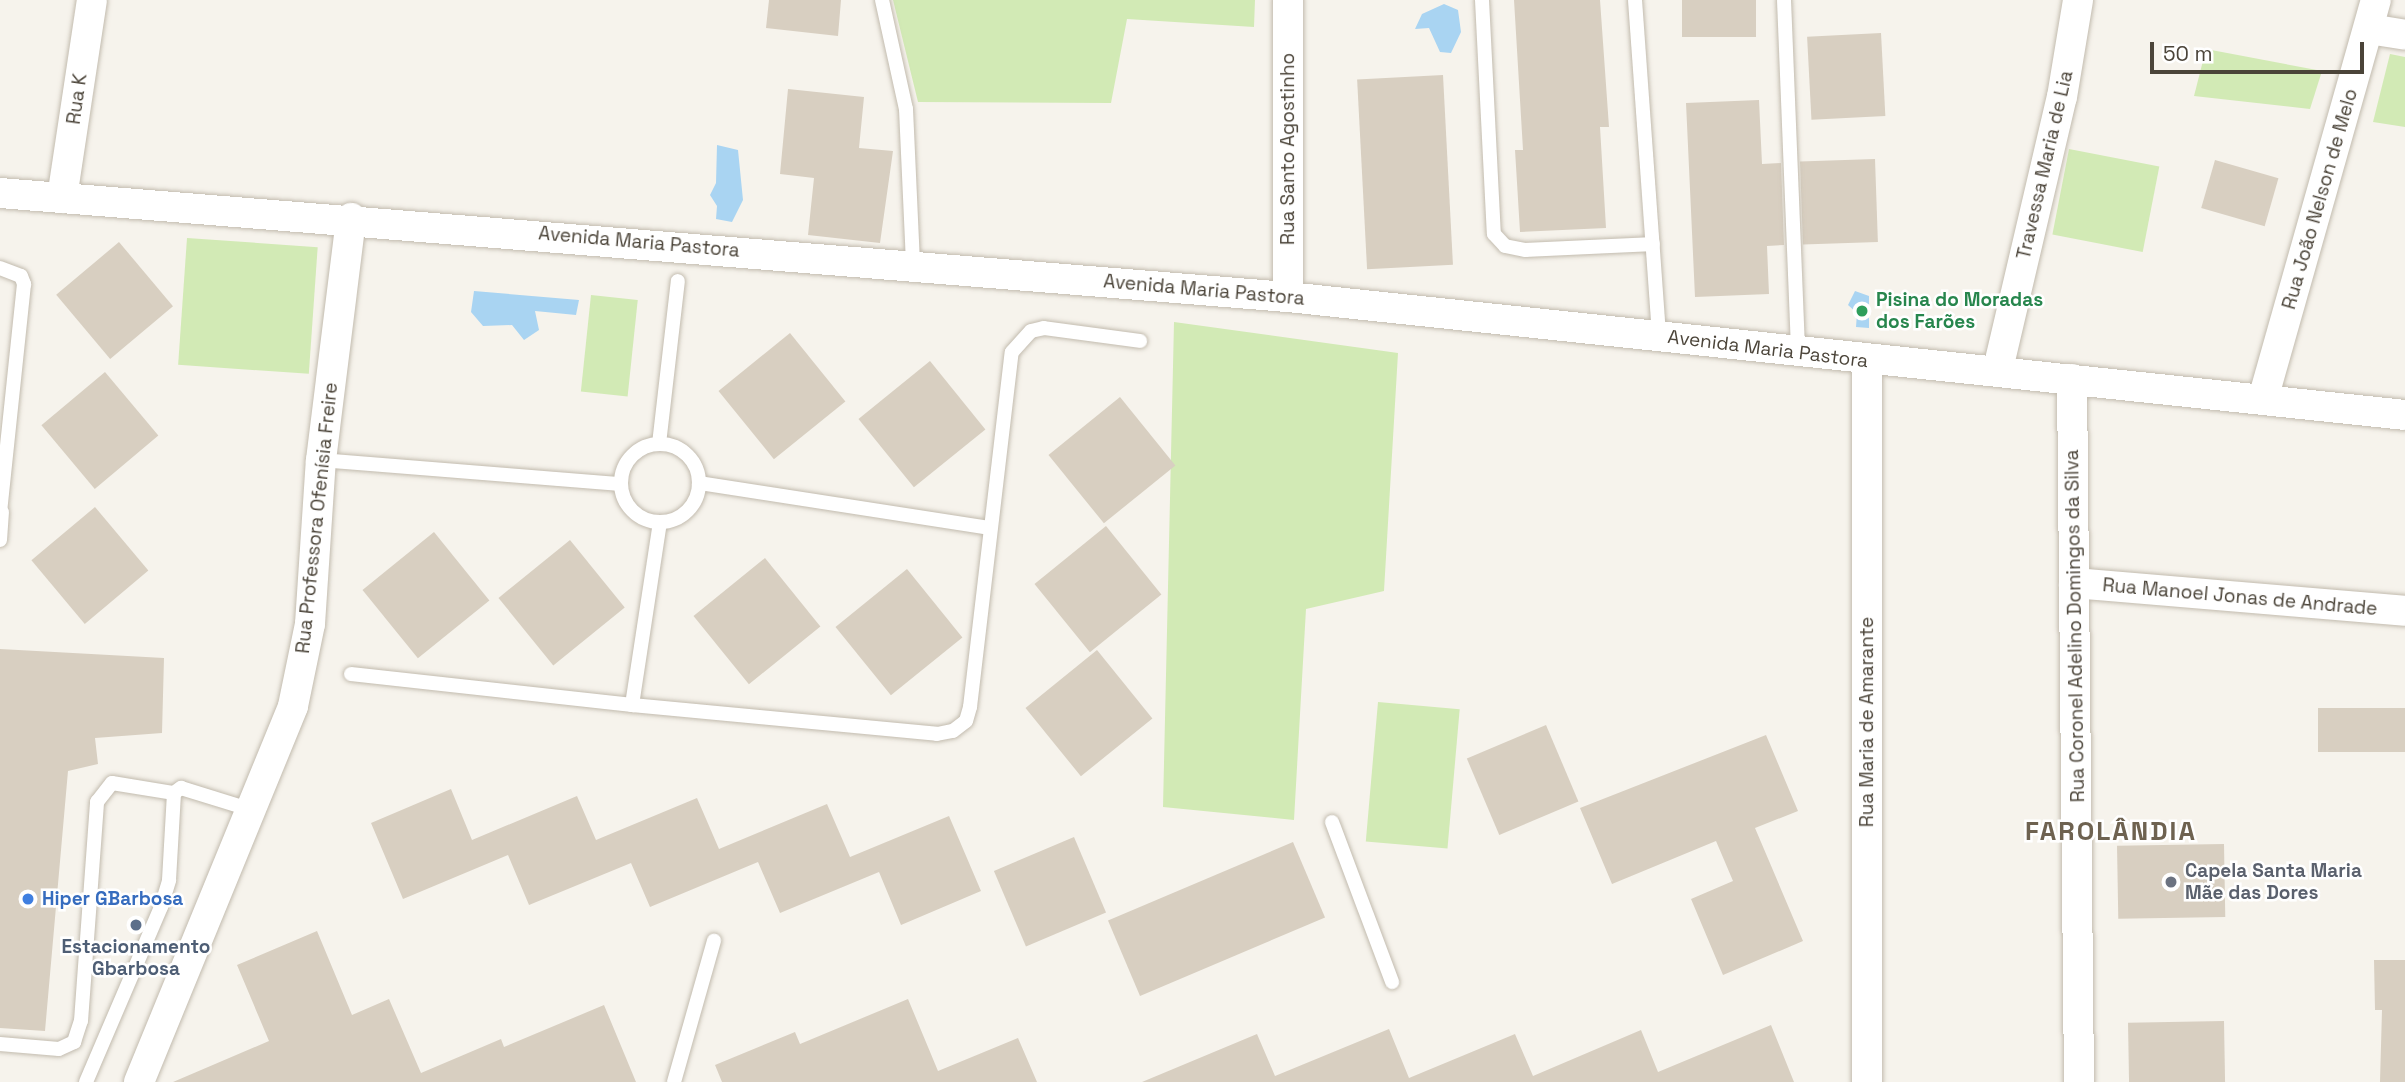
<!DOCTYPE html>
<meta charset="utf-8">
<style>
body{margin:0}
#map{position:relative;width:2405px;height:1082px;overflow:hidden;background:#f6f3ec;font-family:"Space Grotesk",sans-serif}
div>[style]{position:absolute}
.green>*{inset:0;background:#d2eab5;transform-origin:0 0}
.water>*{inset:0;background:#a9d4f2}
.building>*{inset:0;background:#d8cfc1;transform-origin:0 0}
.roads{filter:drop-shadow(0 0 2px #c2bbae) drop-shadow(0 0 2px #c2bbae)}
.service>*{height:14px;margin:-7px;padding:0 7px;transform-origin:7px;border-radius:7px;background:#fff}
.service>.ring{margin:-7px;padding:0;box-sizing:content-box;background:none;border:14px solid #fff;border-radius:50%}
.minor>*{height:30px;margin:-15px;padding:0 15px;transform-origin:15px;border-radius:15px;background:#fff}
.dots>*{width:19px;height:19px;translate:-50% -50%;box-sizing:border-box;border:4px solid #fff;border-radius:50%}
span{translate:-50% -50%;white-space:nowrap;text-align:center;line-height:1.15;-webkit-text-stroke:5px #fff;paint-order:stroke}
.street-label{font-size:19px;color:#4b4439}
.leisure-label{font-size:19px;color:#27864d;font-weight:700}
.left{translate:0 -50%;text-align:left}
.worship-label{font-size:19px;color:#5b616d;font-weight:700}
.shop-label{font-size:19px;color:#366cbe;font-weight:700}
.service-label{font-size:19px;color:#4e5e75;font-weight:700}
.district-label{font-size:26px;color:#6e6250;font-weight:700;letter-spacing:2px}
.scale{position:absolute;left:2150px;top:42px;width:214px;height:32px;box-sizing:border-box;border:4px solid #4b4439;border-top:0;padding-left:9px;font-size:21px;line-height:24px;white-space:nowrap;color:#4b4439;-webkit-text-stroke:5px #fff;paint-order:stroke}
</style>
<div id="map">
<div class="green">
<div style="clip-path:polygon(893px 0,1255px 0,1254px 27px,1127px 19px,1111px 103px,918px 102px)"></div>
<div style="clip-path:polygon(2206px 49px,2322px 71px,2310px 109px,2194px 96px)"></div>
<div style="clip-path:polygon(2390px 54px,2405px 57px,2405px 127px,2373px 122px)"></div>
<div style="left:2069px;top:149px;width:92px;height:87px;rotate:11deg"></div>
<div style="left:187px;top:238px;width:131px;height:127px;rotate:4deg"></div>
<div style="left:591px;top:295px;width:47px;height:97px;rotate:6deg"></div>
<div style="clip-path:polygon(1174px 322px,1398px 353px,1384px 591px,1306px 609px,1294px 820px,1163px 807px)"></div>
<div style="left:1378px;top:702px;width:82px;height:140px;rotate:5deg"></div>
</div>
<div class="water">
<div style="clip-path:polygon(1444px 4px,1458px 10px,1461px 32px,1451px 53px,1440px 52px,1429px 28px,1415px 29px,1422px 14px)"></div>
<div style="clip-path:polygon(717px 145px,738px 150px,743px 200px,732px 222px,716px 219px,717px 206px,710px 195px,716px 183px)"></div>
<div style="clip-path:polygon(474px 291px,579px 300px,576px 315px,535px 311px,539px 330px,524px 340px,512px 325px,483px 326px,471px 312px)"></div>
<div style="clip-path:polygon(1855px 291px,1869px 296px,1869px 328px,1856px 327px,1857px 313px,1848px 305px)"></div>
</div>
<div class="building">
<div style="clip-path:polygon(769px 0,841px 0,838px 36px,766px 28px)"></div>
<div style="clip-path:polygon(1514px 0,1600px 0,1609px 127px,1600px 127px,1606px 228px,1520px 232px,1515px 150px,1523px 150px)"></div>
<div style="left:1682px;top:0;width:74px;height:37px"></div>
<div style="left:1881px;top:33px;width:83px;height:74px;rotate:87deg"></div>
<div style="left:1443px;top:75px;width:190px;height:86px;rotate:87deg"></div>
<div style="clip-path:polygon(788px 89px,864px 97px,859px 148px,893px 151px,880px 243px,808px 235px,814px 178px,780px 174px)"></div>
<div style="clip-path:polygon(1759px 100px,1762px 164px,1781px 163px,1784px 245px,1767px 246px,1769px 294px,1695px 297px,1686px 103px)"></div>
<div style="left:1875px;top:159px;width:83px;height:75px;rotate:88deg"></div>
<div style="left:2215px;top:160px;width:66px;height:50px;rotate:16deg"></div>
<div style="left:119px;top:242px;width:84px;height:82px;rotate:50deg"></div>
<div style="left:790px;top:333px;width:88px;height:92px;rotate:51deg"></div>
<div style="left:930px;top:361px;width:88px;height:92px;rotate:51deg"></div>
<div style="left:105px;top:372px;width:83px;height:83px;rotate:50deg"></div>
<div style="left:1120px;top:397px;width:88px;height:92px;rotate:51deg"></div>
<div style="left:95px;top:507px;width:83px;height:83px;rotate:50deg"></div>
<div style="left:1106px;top:526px;width:88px;height:92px;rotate:51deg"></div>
<div style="left:434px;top:532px;width:88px;height:92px;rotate:51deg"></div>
<div style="left:570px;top:540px;width:87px;height:92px;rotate:51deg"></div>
<div style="left:765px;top:558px;width:88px;height:92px;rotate:51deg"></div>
<div style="left:907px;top:569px;width:88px;height:92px;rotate:51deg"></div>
<div style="clip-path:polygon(0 649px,164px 658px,162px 733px,95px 738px,98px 764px,68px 771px,45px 1031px,0 1028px)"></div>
<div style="left:1097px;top:650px;width:88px;height:92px;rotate:51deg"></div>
<div style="left:2405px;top:708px;width:44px;height:87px;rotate:90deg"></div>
<div style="left:1546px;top:725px;width:83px;height:86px;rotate:67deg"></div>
<div style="clip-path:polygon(1766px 735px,1798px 811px,1755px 828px,1803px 941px,1723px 975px,1691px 899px,1733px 881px,1716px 841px,1612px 884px,1580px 808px)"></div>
<div style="clip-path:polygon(451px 789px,472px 840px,577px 796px,596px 840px,697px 798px,719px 849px,827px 804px,850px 857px,949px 816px,981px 891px,901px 925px,879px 872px,780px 913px,758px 862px,650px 907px,631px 863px,529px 905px,508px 855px,403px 899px,371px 823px)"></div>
<div style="left:1074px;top:837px;width:82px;height:87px;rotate:67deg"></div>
<div style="left:1293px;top:842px;width:82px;height:201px;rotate:67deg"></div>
<div style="left:2224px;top:844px;width:73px;height:107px;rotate:89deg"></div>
<div style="clip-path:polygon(317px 931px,352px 1015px,389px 999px,421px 1073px,501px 1039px,504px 1047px,604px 1005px,636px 1082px,173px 1082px,269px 1041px,237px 965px)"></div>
<div style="clip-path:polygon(2374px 960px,2405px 960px,2405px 1082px,2380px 1082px,2382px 1010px,2375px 1010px)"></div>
<div style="clip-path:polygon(908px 999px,938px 1071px,1018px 1038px,1037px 1082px,722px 1082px,715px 1065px,795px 1032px,800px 1044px)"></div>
<div style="left:2224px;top:1021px;width:61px;height:96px;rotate:89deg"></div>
<div style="clip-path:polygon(1771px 1025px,1794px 1082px,1142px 1082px,1257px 1034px,1275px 1076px,1389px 1029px,1409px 1078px,1515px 1034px,1533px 1076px,1641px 1030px,1658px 1072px)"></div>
</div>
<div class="roads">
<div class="service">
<div style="left:882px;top:0;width:112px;rotate:77.6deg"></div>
<div style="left:906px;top:109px;width:156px;rotate:87.4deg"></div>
<div style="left:1482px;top:0;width:234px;rotate:87.1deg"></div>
<div style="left:1494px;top:234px;width:16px;rotate:47deg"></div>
<div style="left:1505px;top:246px;width:21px;rotate:11deg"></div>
<div style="left:1526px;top:250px;width:127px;rotate:-2.7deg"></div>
<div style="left:1635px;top:0;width:337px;rotate:85.9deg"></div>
<div style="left:1784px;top:0;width:353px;rotate:87.7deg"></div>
<div style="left:0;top:268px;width:22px;rotate:21deg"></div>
<div style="left:21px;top:276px;width:9px;rotate:69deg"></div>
<div style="left:24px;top:284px;width:229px;rotate:96deg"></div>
<div style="left:659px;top:444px;width:164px;rotate:-83.4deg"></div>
<div class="ring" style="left:621px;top:444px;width:64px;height:64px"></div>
<div style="left:321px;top:460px;width:300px;rotate:4.6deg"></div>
<div style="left:699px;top:483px;width:293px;rotate:8.8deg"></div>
<div style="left:0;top:540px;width:28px;rotate:-86deg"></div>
<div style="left:351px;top:674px;width:283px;rotate:6.3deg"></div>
<div style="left:632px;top:705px;width:306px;rotate:5.4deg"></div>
<div style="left:937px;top:734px;width:16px;rotate:-11deg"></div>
<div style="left:953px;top:731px;width:16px;rotate:-38deg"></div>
<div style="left:966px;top:721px;width:15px;rotate:-74deg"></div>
<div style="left:970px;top:707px;width:357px;rotate:-83.3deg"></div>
<div style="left:1012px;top:352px;width:28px;rotate:-48deg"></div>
<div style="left:1031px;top:331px;width:13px;rotate:-13deg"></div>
<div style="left:1044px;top:328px;width:97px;rotate:7.7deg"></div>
<div style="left:632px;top:705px;width:184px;rotate:-81.3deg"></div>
<div style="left:1332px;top:822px;width:171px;rotate:69.4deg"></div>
<div style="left:0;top:1044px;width:59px;rotate:4.8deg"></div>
<div style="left:59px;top:1049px;width:17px;rotate:-25deg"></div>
<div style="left:74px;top:1042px;width:22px;rotate:-72deg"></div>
<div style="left:81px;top:1021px;width:220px;rotate:-85.8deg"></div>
<div style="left:97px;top:802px;width:24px;rotate:-52deg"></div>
<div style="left:112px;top:783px;width:63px;rotate:9.2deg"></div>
<div style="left:86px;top:1082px;width:190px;rotate:-66.8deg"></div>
<div style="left:161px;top:907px;width:28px;rotate:-73deg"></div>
<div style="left:169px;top:880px;width:87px;rotate:-86.7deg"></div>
<div style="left:174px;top:793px;width:9px;rotate:-36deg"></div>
<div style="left:181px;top:788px;width:74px;rotate:17.2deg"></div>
<div style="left:674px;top:1082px;width:147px;rotate:-74.2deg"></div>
</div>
<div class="minor">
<div style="left:1288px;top:0;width:297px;rotate:90deg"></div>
<div style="left:2369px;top:29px;width:36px;rotate:9deg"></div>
<div style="left:0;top:193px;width:1292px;rotate:4.62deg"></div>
<div style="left:1288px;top:297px;width:1123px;rotate:6.03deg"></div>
<div style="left:62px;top:198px;width:200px;rotate:-81.4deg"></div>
<div style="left:1867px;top:361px;width:721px;rotate:90deg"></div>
<div style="left:1998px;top:369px;width:279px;rotate:-76.8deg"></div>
<div style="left:2062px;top:97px;width:98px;rotate:-80.6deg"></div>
<div style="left:2072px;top:379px;width:703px;rotate:89.43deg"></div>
<div style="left:2263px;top:399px;width:415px;rotate:-74.2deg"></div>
<div style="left:2074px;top:583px;width:332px;rotate:4.8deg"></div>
<div style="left:139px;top:1082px;width:406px;rotate:-67.7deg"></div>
<div style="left:293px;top:706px;width:84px;rotate:-78.3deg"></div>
<div style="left:310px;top:624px;width:164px;rotate:-86.2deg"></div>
<div style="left:321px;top:460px;width:244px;rotate:-82.9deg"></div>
</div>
</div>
<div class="dots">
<div style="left:1862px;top:311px;background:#2e9e5b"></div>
<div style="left:2171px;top:882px;background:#6b7280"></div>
<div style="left:28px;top:899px;background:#3f7fe0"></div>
<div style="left:136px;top:925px;background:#5c6f8a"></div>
</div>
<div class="street-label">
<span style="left:77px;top:99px;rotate:-82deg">Rua K</span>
<span style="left:1288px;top:149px;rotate:-90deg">Rua Santo Agostinho</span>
<span style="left:2045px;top:165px;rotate:-77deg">Travessa Maria de Lia</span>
<span style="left:2320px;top:199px;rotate:-74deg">Rua João Nelson de Melo</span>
<span style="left:639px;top:242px;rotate:5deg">Avenida Maria Pastora</span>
<span style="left:1204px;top:290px;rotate:5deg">Avenida Maria Pastora</span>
<span style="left:1768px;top:349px;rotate:7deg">Avenida Maria Pastora</span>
<span style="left:317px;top:518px;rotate:-84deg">Rua Professora Ofenísia Freire</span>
<span style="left:2240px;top:597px;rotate:5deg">Rua Manoel Jonas de Andrade</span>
<span style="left:2075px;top:626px;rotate:-91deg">Rua Coronel Adelino Domingos da Silva</span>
<span style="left:1867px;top:722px;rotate:-90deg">Rua Maria de Amarante</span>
</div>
<div class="leisure-label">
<span class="left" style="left:1876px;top:311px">Pisina do Moradas<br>dos Farões</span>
</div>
<div class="worship-label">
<span class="left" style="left:2185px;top:882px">Capela Santa Maria<br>Mãe das Dores</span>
</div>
<div class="shop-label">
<span class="left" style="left:42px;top:899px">Hiper GBarbosa</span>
</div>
<div class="service-label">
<span style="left:136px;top:958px">Estacionamento<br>Gbarbosa</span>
</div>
<div class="district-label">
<span style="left:2111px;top:832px">FAROLÂNDIA</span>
</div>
<div class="scale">50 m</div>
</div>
